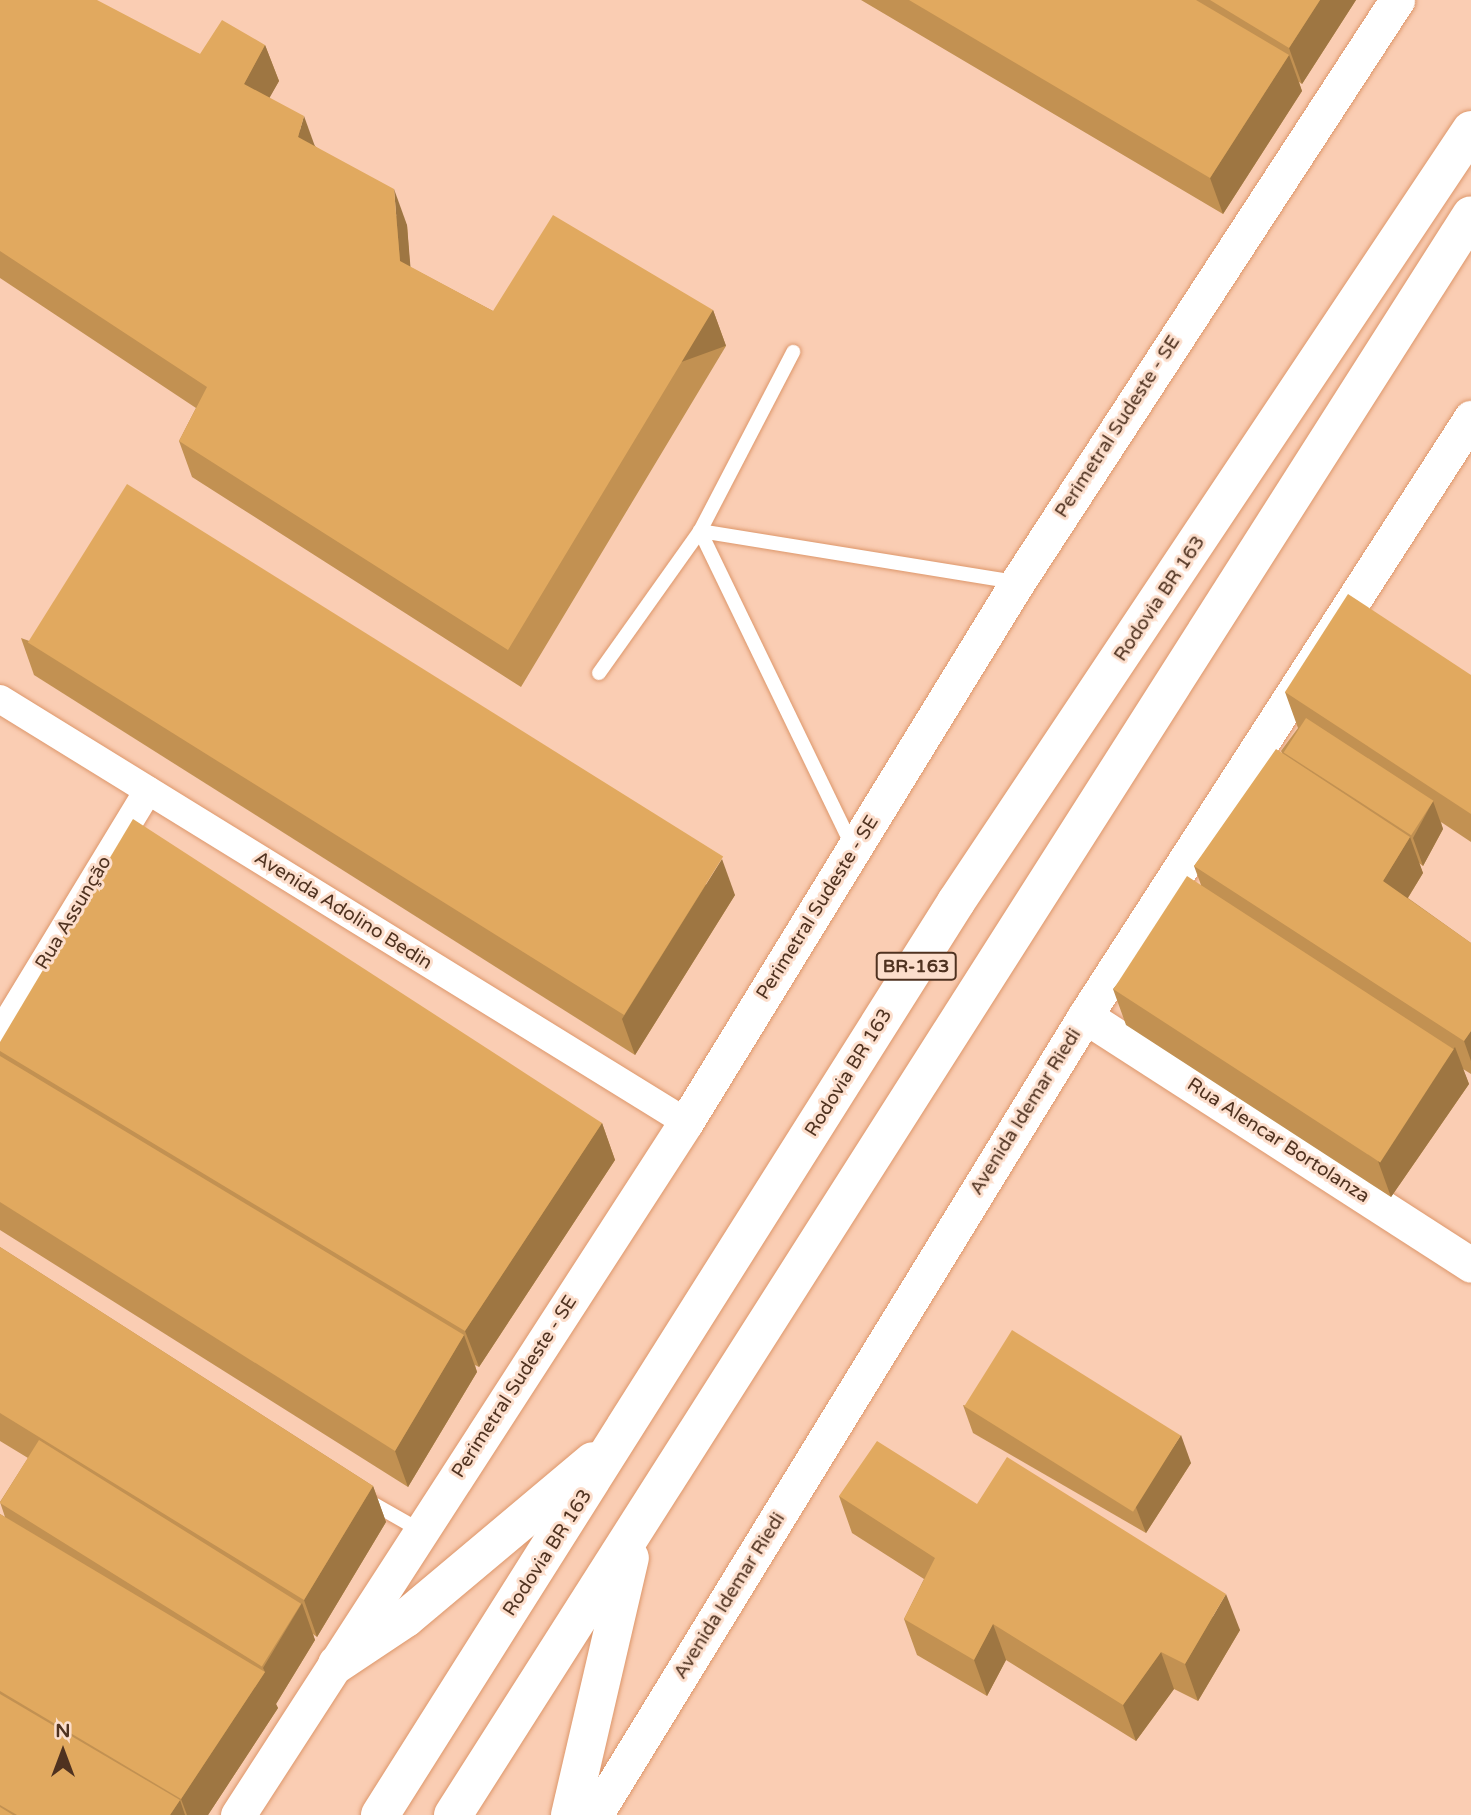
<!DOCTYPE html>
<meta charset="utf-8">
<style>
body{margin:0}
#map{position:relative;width:1471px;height:1815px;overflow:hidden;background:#facdb3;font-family:"Varela Round",sans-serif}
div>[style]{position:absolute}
.roads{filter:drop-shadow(0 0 2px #dd976b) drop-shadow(0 0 2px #dd976b)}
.service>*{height:14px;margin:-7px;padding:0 7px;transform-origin:7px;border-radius:7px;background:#fff}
.minor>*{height:28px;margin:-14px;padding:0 14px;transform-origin:14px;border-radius:14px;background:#fff}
.tertiary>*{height:35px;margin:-17.5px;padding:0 17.5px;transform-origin:17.5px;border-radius:17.5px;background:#fff}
.trunk>*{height:38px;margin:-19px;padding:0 19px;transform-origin:19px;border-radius:19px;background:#fff}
.wall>*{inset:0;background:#c29152}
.shaded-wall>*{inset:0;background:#9e7642;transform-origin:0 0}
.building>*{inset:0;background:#e1a95f;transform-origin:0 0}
span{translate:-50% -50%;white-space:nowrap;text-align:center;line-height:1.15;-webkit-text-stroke:6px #fcdecc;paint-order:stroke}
.shield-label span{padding:2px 5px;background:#fcdecc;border:2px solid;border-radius:5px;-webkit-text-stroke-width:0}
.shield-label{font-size:18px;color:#4f3220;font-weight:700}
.street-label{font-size:19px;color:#4f3220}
.north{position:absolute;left:28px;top:1717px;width:70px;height:70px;-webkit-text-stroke:5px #fcdecc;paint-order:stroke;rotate:0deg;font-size:19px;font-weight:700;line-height:28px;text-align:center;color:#4f3220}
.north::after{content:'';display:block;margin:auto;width:24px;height:32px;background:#4f3220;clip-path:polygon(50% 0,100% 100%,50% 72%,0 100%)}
</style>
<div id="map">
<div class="roads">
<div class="service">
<div style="left:700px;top:531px;width:349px;rotate:64.2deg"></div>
<div style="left:700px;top:531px;width:320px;rotate:9.2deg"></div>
<div style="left:599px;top:673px;width:174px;rotate:-54.6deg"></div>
<div style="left:700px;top:531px;width:202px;rotate:-62.5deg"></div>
<div style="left:365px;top:1499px;width:64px;rotate:29.7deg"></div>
</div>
<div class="minor">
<div style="left:0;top:699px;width:806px;rotate:31.66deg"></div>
<div style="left:0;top:1034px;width:285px;rotate:-58.7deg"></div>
</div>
<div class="tertiary">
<div style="left:1085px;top:1016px;width:459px;rotate:32.8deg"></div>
<div style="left:238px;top:1815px;width:825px;rotate:-57.12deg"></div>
<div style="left:686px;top:1122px;width:633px;rotate:-58.45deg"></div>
<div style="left:1017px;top:583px;width:696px;rotate:-56.9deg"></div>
<div style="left:595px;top:1815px;width:937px;rotate:-58.48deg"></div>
<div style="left:1085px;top:1016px;width:712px;rotate:-57.16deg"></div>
</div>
<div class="trunk">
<div style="left:337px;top:1664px;width:83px;rotate:-33.7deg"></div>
<div style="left:406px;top:1618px;width:244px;rotate:-40deg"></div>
<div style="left:380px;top:1815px;width:1080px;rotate:-57.75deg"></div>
<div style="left:956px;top:902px;width:928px;rotate:-56.29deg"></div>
<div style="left:453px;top:1815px;width:1896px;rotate:-57.53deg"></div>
<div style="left:570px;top:1815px;width:264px;rotate:-76.9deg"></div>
</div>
</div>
<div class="wall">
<div style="clip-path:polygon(0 0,200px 54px,265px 45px,279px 81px,269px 98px,315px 146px,407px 225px,410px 267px,493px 311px,713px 310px,726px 346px,521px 687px,192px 477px,179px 441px,196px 408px,0 278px)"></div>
<div style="clip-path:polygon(861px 0,1356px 0,1302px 84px,1299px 82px,1302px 91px,1223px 214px)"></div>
<div style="clip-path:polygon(21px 638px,735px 895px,635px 1055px,34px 675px)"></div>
<div style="clip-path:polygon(1471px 675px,1471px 842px,1441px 822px,1443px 829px,1423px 866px,1419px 863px,1423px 873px,1408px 898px,1471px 943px,1471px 1074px,1463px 1069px,1469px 1084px,1391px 1197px,1126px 1025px,1113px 989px,1201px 885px,1194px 866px,1282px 753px,1281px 751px,1298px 728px,1285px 692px)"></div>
<div style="clip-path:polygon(0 1042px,602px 1123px,615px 1160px,479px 1367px,475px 1365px,477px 1372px,408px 1487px,0 1230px)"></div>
<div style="clip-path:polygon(0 1247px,373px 1486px,386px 1522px,317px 1637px,313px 1634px,315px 1640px,276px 1704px,278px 1708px,208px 1815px,0 1815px,0 1514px,5px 1517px,0 1502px,28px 1458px,0 1441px)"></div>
<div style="clip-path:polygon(963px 1405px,1191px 1463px,1146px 1533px,973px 1433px)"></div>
<div style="clip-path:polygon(839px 1496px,977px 1504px,1240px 1630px,1198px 1701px,1174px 1689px,1136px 1741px,1006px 1660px,987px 1696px,917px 1655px,904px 1619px,924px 1579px,852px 1533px)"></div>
</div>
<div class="shaded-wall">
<div style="clip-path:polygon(1320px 0,1356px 0,1302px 84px,1289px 48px)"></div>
<div style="clip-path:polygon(265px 45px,279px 81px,257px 120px,244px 84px)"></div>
<div style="clip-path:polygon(1289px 55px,1302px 91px,1223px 214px,1210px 178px)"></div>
<div style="clip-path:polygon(304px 116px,317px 152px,298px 137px)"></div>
<div style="clip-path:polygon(394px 189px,407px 225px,413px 298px,400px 261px)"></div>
<div style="left:713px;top:310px;width:38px;height:397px;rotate:70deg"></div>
<div style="clip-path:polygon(1433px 801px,1443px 829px,1423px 866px,1413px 838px)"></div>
<div style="clip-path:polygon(1410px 837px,1423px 873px,1396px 917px,1383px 881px)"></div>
<div style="clip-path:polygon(722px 859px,735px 895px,635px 1055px,622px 1019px)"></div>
<div style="clip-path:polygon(1471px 1031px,1471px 1061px,1464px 1041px)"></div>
<div style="clip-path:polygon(1455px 1047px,1469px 1084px,1391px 1197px,1378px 1161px)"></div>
<div style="clip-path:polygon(602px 1123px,615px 1160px,479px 1367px,465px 1331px)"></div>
<div style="clip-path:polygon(464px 1335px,477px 1372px,408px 1487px,395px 1451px)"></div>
<div style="clip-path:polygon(1181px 1435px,1191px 1463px,1146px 1533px,1135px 1505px)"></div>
<div style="clip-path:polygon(373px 1486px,386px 1522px,317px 1637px,304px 1600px)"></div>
<div style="clip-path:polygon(1226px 1594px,1240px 1630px,1198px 1701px,1185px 1664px)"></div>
<div style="clip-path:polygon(302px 1603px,315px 1640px,276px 1704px,278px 1708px,208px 1815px,187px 1815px,181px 1799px,265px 1672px,263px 1668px)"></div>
<div style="clip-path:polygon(993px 1624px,1006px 1660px,987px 1696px,974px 1660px)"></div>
<div style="clip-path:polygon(1161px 1652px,1174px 1689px,1136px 1741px,1123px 1705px)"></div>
<div style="clip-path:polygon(180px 1800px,185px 1815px,170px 1815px)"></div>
</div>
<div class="building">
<div style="clip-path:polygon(0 0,97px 0,200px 54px,222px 20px,265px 45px,244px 84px,304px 116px,298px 137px,394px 189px,400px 261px,493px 311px,553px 215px,713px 310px,508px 650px,179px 441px,207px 387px,0 251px)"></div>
<div style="clip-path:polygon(909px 0,1196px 0,1289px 55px,1210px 178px)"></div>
<div style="clip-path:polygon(1210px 0,1320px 0,1289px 48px)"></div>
<div style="left:127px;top:484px;width:703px;height:187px;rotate:32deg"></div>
<div style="clip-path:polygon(1348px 594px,1471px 675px,1471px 814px,1285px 692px)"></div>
<div style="left:1306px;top:718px;width:152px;height:41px;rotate:33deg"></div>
<div style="clip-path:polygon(1276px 749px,1410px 837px,1383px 881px,1471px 943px,1471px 1031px,1464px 1041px,1194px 866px)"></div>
<div style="clip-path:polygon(133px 819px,602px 1123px,465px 1331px,0 1051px,0 1042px)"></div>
<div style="left:1187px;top:876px;width:318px;height:135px;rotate:33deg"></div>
<div style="clip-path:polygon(0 1056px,464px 1335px,395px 1451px,0 1202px)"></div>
<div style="clip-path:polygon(0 1247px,373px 1486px,304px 1600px,0 1413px)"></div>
<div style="left:1012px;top:1330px;width:199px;height:90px;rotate:32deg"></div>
<div style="left:39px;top:1440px;width:309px;height:74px;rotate:32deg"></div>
<div style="clip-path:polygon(877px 1441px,977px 1504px,1007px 1457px,1226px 1594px,1185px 1664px,1161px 1652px,1123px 1705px,993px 1624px,974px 1660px,904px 1619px,935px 1558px,839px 1496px)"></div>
<div style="clip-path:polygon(0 1514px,265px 1672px,181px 1799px,0 1691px)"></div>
<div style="clip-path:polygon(0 1694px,180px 1800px,170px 1815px,17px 1815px,0 1805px)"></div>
<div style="clip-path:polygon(0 1807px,13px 1815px,0 1815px)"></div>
</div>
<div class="shield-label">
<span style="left:916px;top:966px">BR-163</span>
</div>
<div class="street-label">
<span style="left:1118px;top:427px;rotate:-57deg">Perimetral Sudeste - SE</span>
<span style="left:1160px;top:599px;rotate:-56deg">Rodovia BR 163</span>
<span style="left:818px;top:908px;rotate:-58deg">Perimetral Sudeste - SE</span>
<span style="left:343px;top:911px;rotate:32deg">Avenida Adolino Bedin</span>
<span style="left:74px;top:913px;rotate:-59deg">Rua Assunção</span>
<span style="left:849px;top:1073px;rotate:-58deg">Rodovia BR 163</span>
<span style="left:1026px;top:1112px;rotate:-58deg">Avenida Idemar Riedi</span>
<span style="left:1278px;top:1141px;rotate:33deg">Rua Alencar Bortolanza</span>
<span style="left:515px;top:1387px;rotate:-57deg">Perimetral Sudeste - SE</span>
<span style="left:548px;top:1553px;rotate:-57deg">Rodovia BR 163</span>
<span style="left:730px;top:1596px;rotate:-58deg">Avenida Idemar Riedi</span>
</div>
<div class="north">N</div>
</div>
